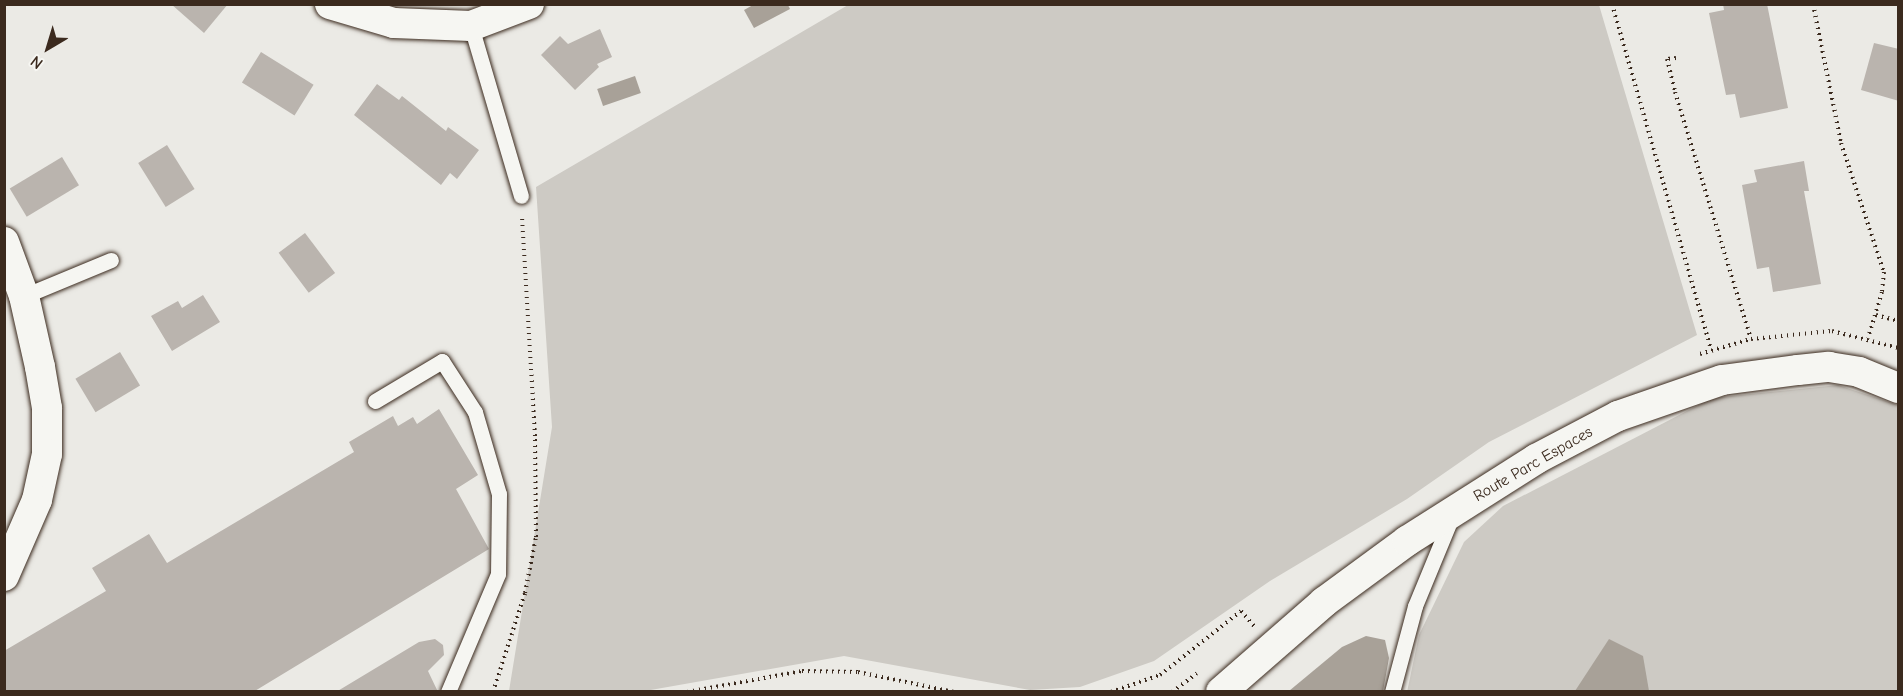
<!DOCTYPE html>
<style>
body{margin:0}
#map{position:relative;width:1903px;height:696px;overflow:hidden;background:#ebeae5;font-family:"Comic Neue",sans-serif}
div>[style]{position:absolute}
.green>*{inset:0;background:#cdcac4}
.water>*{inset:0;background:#a8a198;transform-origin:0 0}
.building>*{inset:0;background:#bab4ae;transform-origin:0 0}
.path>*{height:4px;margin-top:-2px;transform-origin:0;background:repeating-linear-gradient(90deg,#3b2a1e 0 1.5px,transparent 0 6px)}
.roads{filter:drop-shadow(0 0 2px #3b2a1e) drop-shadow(0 0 2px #3b2a1e)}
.lane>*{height:15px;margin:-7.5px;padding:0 7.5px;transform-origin:7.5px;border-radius:7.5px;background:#f6f6f2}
.street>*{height:30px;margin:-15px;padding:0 15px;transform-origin:15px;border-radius:15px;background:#f6f6f2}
span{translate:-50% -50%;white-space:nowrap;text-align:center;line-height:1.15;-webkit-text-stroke:6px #f6f6f2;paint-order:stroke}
.street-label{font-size:16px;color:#3b2a1e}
.frame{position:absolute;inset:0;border:6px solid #3b2a1e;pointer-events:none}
.north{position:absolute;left:18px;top:18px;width:60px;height:60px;-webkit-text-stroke:4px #f6f6f2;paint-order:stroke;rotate:218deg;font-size:16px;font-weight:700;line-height:24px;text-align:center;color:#3b2a1e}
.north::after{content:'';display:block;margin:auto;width:21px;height:27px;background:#3b2a1e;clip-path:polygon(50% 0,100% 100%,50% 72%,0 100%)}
</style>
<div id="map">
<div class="green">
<div style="clip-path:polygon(848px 5px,1599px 5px,1697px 335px,1489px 442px,1407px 499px,1270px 581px,1154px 661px,1080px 687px,1030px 690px,844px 656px,645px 691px,509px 691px,552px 427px,536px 187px)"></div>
<div style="clip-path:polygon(1838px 385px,1898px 405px,1898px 691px,1407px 692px,1419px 635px,1464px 542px,1503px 506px,1712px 398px)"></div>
</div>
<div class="water">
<div style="clip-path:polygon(753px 5px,788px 5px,790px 9px,754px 28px,744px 10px)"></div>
<div style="left:635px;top:76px;width:18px;height:40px;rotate:71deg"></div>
<div style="clip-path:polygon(1366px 636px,1385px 640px,1389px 658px,1383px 691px,1289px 691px,1342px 647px)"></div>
<div style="clip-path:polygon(1609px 639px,1643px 656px,1649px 691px,1575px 691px)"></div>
</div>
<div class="building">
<div style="clip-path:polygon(171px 4px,228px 4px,204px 33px)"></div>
<div style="clip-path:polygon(1723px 4px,1767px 4px,1788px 108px,1740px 118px,1735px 94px,1726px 95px,1709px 13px,1724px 10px)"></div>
<div style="clip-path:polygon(600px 29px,612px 57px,597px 64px,599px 67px,575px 90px,541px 55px,560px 36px,568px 44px)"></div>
<div style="clip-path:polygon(1874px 43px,1899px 49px,1899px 101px,1861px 90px)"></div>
<div style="left:261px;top:52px;width:62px;height:36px;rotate:32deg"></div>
<div style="clip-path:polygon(377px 84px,399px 100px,402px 96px,446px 131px,448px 127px,479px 150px,457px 179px,450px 173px,441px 185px,354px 115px)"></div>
<div style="left:167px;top:145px;width:52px;height:34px;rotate:58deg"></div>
<div style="left:62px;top:157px;width:33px;height:61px;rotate:59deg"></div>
<div style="clip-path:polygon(1804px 161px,1809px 191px,1804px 191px,1821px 284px,1773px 292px,1769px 267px,1757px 269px,1742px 185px,1757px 182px,1754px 170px)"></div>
<div style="left:305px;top:233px;width:50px;height:33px;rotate:53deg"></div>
<div style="clip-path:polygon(203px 295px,220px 322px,172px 351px,151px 316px,178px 301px,182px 308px)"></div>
<div style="left:120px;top:352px;width:39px;height:52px;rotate:59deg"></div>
<div style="clip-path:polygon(439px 409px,478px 475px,456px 489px,489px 549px,253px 692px,4px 692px,4px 651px,106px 591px,92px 568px,149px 534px,167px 563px,354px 452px,349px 442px,393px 416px,398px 426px,413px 417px,417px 424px)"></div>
<div style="clip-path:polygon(435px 639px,443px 645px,444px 655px,428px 671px,438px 692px,336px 692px,419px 642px)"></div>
</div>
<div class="path">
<div style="left:1612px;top:4px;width:359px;rotate:74deg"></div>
<div style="left:1813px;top:4px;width:142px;rotate:78.6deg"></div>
<div style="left:1841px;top:143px;width:136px;rotate:71.6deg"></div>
<div style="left:1884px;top:272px;width:20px;rotate:96deg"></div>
<div style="left:1882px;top:292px;width:48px;rotate:106.9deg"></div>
<div style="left:1676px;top:58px;width:9px;rotate:174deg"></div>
<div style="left:1667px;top:59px;width:34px;rotate:76deg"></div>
<div style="left:1675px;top:92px;width:258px;rotate:72.9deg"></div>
<div style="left:1876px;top:315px;width:23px;rotate:15deg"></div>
<div style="left:1700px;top:354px;width:53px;rotate:-16.4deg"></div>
<div style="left:1751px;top:339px;width:81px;rotate:-5.6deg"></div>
<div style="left:1832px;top:331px;width:68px;rotate:14.4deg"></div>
<div style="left:493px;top:692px;width:104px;rotate:-72.1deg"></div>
<div style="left:525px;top:593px;width:57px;rotate:-78.9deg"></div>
<div style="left:536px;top:537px;width:101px;rotate:-90.6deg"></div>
<div style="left:535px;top:436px;width:220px;rotate:-93.4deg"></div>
<div style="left:687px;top:692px;width:117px;rotate:-10.3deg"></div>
<div style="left:802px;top:671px;width:56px;rotate:1deg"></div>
<div style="left:858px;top:672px;width:98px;rotate:11.8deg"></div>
<div style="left:1111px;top:692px;width:52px;rotate:-19.1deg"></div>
<div style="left:1160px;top:675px;width:103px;rotate:-38.3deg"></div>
<div style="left:1241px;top:611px;width:21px;rotate:49deg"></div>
<div style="left:1172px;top:692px;width:31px;rotate:-37deg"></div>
</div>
<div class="roads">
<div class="lane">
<div style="left:471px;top:26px;width:177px;rotate:73.6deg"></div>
<div style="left:24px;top:296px;width:94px;rotate:-22.5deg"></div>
<div style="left:375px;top:401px;width:78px;rotate:-30.8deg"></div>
<div style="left:442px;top:361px;width:61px;rotate:57.1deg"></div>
<div style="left:475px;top:412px;width:85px;rotate:73.7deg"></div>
<div style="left:499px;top:494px;width:80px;rotate:90.7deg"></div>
<div style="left:498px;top:574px;width:128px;rotate:113deg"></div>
<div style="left:1392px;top:692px;width:89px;rotate:-75deg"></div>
<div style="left:1415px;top:606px;width:100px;rotate:-67.6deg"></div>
</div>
<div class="street">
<div style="left:330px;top:4px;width:67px;rotate:16.5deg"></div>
<div style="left:394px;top:23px;width:77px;rotate:2.2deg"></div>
<div style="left:471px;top:26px;width:62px;rotate:-20.8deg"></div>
<div style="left:4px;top:242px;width:58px;rotate:69.7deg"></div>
<div style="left:24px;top:296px;width:73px;rotate:77.3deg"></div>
<div style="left:40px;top:367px;width:42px;rotate:80.3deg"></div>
<div style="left:47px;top:408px;width:46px;rotate:90deg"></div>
<div style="left:47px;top:454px;width:47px;rotate:102.3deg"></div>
<div style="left:37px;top:500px;width:83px;rotate:113.5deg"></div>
<div style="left:1221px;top:692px;width:137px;rotate:-41.1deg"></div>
<div style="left:1324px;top:602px;width:103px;rotate:-36.3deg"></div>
<div style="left:1407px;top:541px;width:153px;rotate:-32.4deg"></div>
<div style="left:1536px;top:459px;width:93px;rotate:-27.7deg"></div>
<div style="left:1618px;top:416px;width:110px;rotate:-19.1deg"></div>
<div style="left:1722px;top:380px;width:77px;rotate:-7.5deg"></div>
<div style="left:1798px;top:370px;width:31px;rotate:-6deg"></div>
<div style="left:1829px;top:367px;width:30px;rotate:9deg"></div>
<div style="left:1859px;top:372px;width:42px;rotate:22.3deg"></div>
</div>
</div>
<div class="street-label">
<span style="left:1533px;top:464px;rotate:-30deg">Route Parc Espaces</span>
</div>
<div class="frame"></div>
<div class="north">N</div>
</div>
